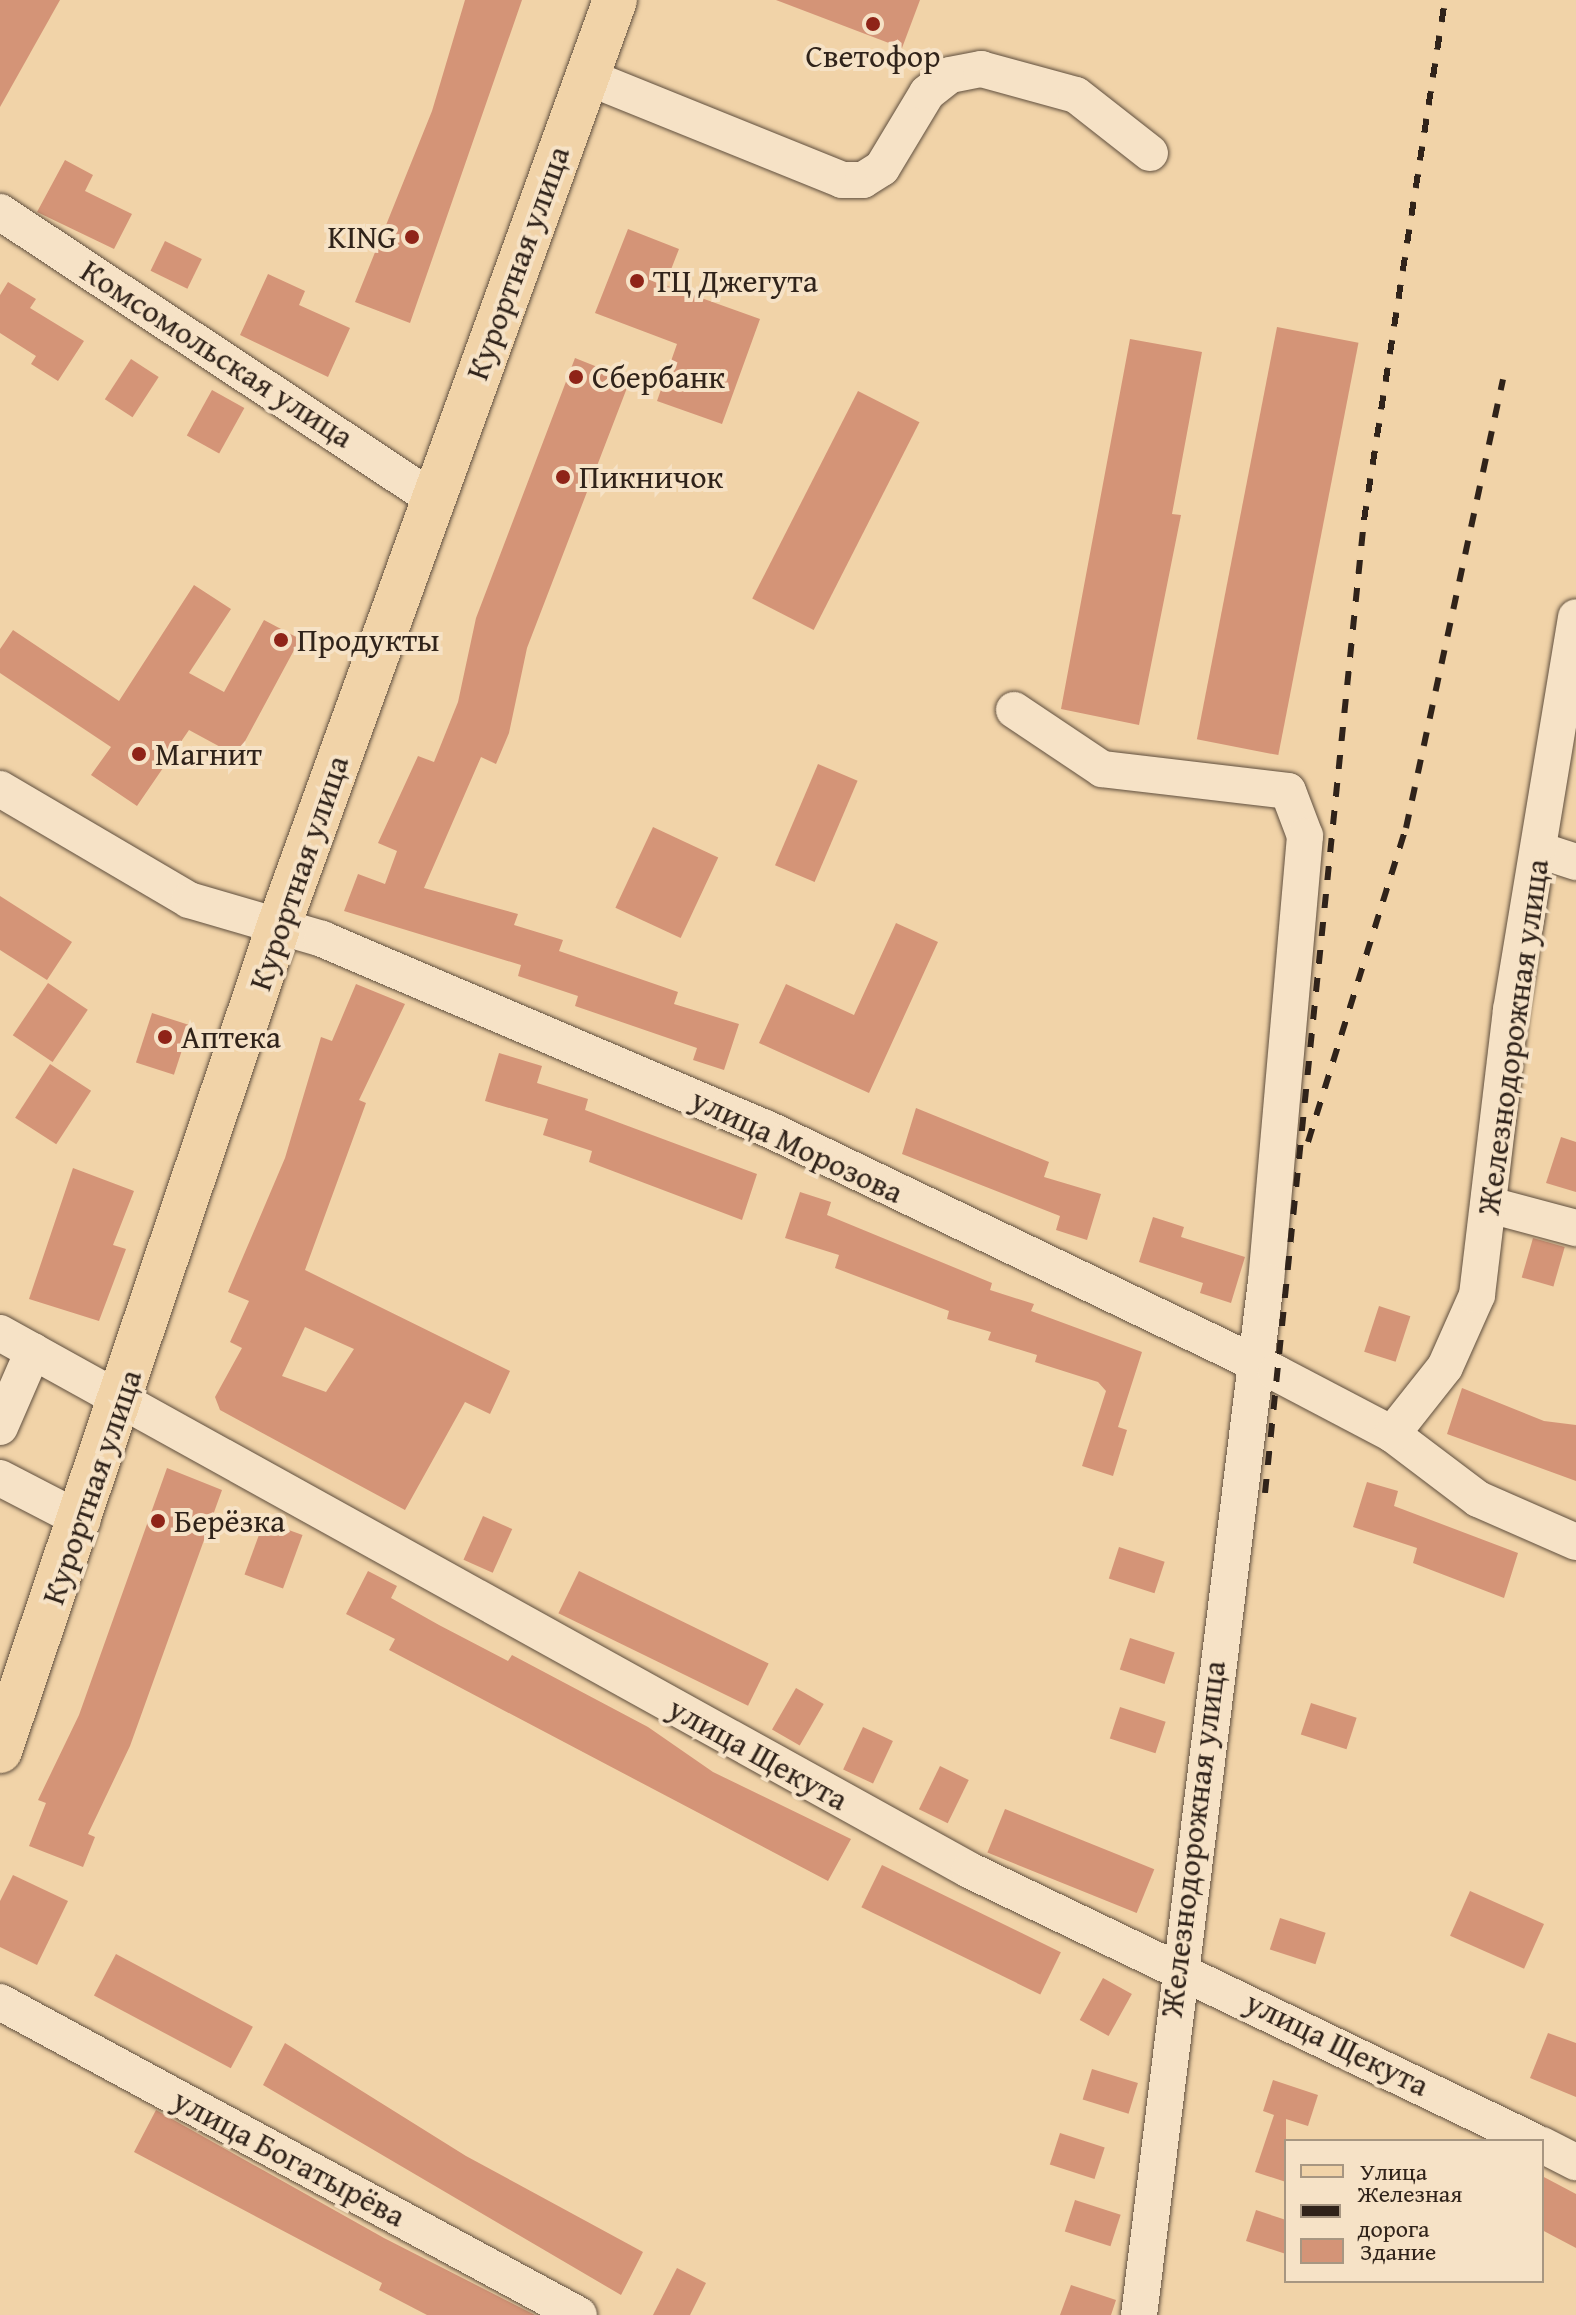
<!DOCTYPE html>
<meta charset="utf-8">
<style>
body{margin:0}
#map{position:relative;width:1576px;height:2315px;overflow:hidden;background:#f1d3a8;font-family:"Gentium Book Plus",serif}
div>[style]{position:absolute}
.building>*{inset:0;background:#d49477;transform-origin:0 0}
.roads{filter:drop-shadow(0 0 2px #604f3e) drop-shadow(0 0 2px #604f3e)}
.minor>*{height:36px;margin:-18px;padding:0 18px;transform-origin:18px;border-radius:18px;background:#f6e2c6}
.major>*{height:44px;margin:-22px;padding:0 22px;transform-origin:22px;border-radius:22px;background:#f1d3a8}
.rail>*{height:6px;margin-top:-3px;transform-origin:0;background:repeating-linear-gradient(90deg,#30231a 0 14px,transparent 0 28px)}
.dots>*{width:22px;height:22px;translate:-50% -50%;box-sizing:border-box;border:4px solid #f6e2c6;border-radius:50%}
span{translate:-50% -50%;white-space:nowrap;text-align:center;line-height:1.15;-webkit-text-stroke:8px #f6e2c6;paint-order:stroke}
.poi-label{font-size:32px;color:#30231a}
.right{translate:-100% -50%;text-align:right}
.left{translate:0 -50%;text-align:left}
.street-label{font-size:32px;color:#30231a}
.legend{position:absolute;left:1284px;top:2139px;width:260px;height:144px;box-sizing:border-box;background:#f6e2c6;border:2px solid #a79681;margin:0;padding:10px 14px;list-style:none;font-size:24px;color:#30231a}
.legend li{display:flex;align-items:center;gap:16px;height:40px}
.legend b{width:40px;border:2px solid #a79681}
</style>
<div id="map">
<div class="building">
<div style="clip-path:polygon(0 0,60px 0,0 107px)"></div>
<div style="clip-path:polygon(465px 0,522px 0,410px 323px,355px 302px,432px 111px)"></div>
<div style="clip-path:polygon(776px 0,920px 0,902px 48px)"></div>
<div style="clip-path:polygon(65px 160px,93px 175px,85px 191px,132px 214px,114px 249px,37px 212px)"></div>
<div style="clip-path:polygon(628px 229px,679px 249px,665px 285px,760px 319px,722px 424px,657px 401px,677px 344px,595px 313px)"></div>
<div style="left:165px;top:241px;width:41px;height:33px;rotate:26deg"></div>
<div style="clip-path:polygon(268px 274px,305px 291px,299px 305px,350px 328px,328px 377px,240px 335px)"></div>
<div style="clip-path:polygon(8px 282px,36px 299px,30px 308px,84px 341px,58px 381px,31px 364px,36px 356px,0 333px,0 295px)"></div>
<div style="left:1277px;top:327px;width:83px;height:420px;rotate:11deg"></div>
<div style="clip-path:polygon(1130px 339px,1202px 352px,1172px 514px,1181px 515px,1139px 725px,1061px 709px)"></div>
<div style="clip-path:polygon(575px 358px,630px 380px,527px 648px,509px 733px,496px 764px,481px 757px,424px 888px,518px 914px,514px 925px,563px 940px,559px 951px,678px 992px,674px 1004px,739px 1024px,724px 1070px,693px 1060px,697px 1048px,575px 1006px,578px 996px,518px 976px,521px 965px,344px 911px,358px 874px,385px 884px,397px 851px,378px 843px,418px 756px,434px 762px,458px 702px,476px 618px)"></div>
<div style="left:131px;top:359px;width:33px;height:48px;rotate:33deg"></div>
<div style="left:212px;top:390px;width:37px;height:52px;rotate:29deg"></div>
<div style="left:858px;top:391px;width:69px;height:233px;rotate:27deg"></div>
<div style="clip-path:polygon(194px 585px,231px 609px,189px 673px,224px 692px,264px 620px,300px 639px,237px 756px,189px 730px,137px 806px,91px 775px,111px 747px,0 673px,0 649px,13px 630px,119px 701px)"></div>
<div style="left:818px;top:764px;width:43px;height:110px;rotate:23deg"></div>
<div style="left:653px;top:827px;width:72px;height:89px;rotate:25deg"></div>
<div style="clip-path:polygon(0 896px,72px 942px,47px 980px,0 950px)"></div>
<div style="clip-path:polygon(896px 923px,938px 942px,869px 1093px,759px 1043px,786px 984px,854px 1015px)"></div>
<div style="left:48px;top:983px;width:48px;height:63px;rotate:34deg"></div>
<div style="clip-path:polygon(evenodd,356px 984px,405px 1004px,359px 1100px,366px 1103px,305px 1270px,510px 1371px,490px 1414px,465px 1402px,405px 1510px,220px 1410px,215px 1397px,242px 1348px,230px 1342px,249px 1301px,228px 1292px,285px 1158px,321px 1037px,332px 1041px,356px 984px,305px 1327px,354px 1349px,326px 1392px,282px 1376px,305px 1327px)"></div>
<div style="left:152px;top:1013px;width:40px;height:52px;rotate:18deg"></div>
<div style="clip-path:polygon(499px 1053px,542px 1066px,537px 1083px,588px 1099px,585px 1110px,757px 1174px,742px 1220px,589px 1162px,592px 1151px,543px 1135px,548px 1119px,485px 1101px)"></div>
<div style="left:50px;top:1064px;width:49px;height:64px;rotate:33deg"></div>
<div style="clip-path:polygon(916px 1108px,1049px 1162px,1044px 1177px,1101px 1194px,1087px 1240px,1056px 1230px,1060px 1216px,902px 1154px)"></div>
<div style="clip-path:polygon(1561px 1137px,1576px 1142px,1576px 1192px,1546px 1183px)"></div>
<div style="clip-path:polygon(73px 1168px,134px 1191px,113px 1245px,126px 1249px,99px 1321px,29px 1299px)"></div>
<div style="clip-path:polygon(800px 1192px,831px 1202px,827px 1215px,992px 1283px,990px 1290px,1034px 1304px,1031px 1311px,1142px 1352px,1118px 1427px,1127px 1430px,1113px 1476px,1082px 1466px,1106px 1391px,1098px 1382px,1035px 1362px,1037px 1355px,988px 1340px,991px 1332px,947px 1319px,949px 1311px,835px 1268px,839px 1255px,785px 1238px)"></div>
<div style="clip-path:polygon(1153px 1217px,1184px 1227px,1181px 1237px,1245px 1257px,1231px 1303px,1200px 1293px,1203px 1283px,1139px 1262px)"></div>
<div style="left:1533px;top:1238px;width:33px;height:41px;rotate:16deg"></div>
<div style="left:1379px;top:1306px;width:33px;height:48px;rotate:18deg"></div>
<div style="clip-path:polygon(1462px 1388px,1544px 1421px,1576px 1425px,1576px 1481px,1447px 1434px)"></div>
<div style="clip-path:polygon(167px 1468px,222px 1490px,130px 1746px,88px 1834px,95px 1837px,83px 1867px,29px 1846px,46px 1803px,38px 1800px,79px 1715px)"></div>
<div style="clip-path:polygon(1367px 1482px,1398px 1491px,1394px 1506px,1518px 1553px,1504px 1598px,1413px 1563px,1417px 1548px,1353px 1527px)"></div>
<div style="left:483px;top:1516px;width:32px;height:48px;rotate:24deg"></div>
<div style="left:264px;top:1521px;width:41px;height:57px;rotate:20deg"></div>
<div style="left:1119px;top:1547px;width:48px;height:33px;rotate:18deg"></div>
<div style="clip-path:polygon(368px 1571px,397px 1586px,391px 1598px,439px 1625px,508px 1661px,512px 1655px,648px 1727px,713px 1772px,851px 1839px,828px 1881px,389px 1650px,395px 1639px,346px 1614px)"></div>
<div style="left:579px;top:1571px;width:211px;height:47px;rotate:26deg"></div>
<div style="left:1130px;top:1638px;width:47px;height:33px;rotate:18deg"></div>
<div style="left:796px;top:1688px;width:32px;height:48px;rotate:30deg"></div>
<div style="left:1311px;top:1703px;width:48px;height:33px;rotate:18deg"></div>
<div style="left:1120px;top:1707px;width:48px;height:33px;rotate:18deg"></div>
<div style="left:863px;top:1727px;width:33px;height:47px;rotate:25deg"></div>
<div style="left:940px;top:1766px;width:32px;height:48px;rotate:26deg"></div>
<div style="left:1005px;top:1809px;width:161px;height:47px;rotate:22deg"></div>
<div style="left:882px;top:1865px;width:199px;height:47px;rotate:26deg"></div>
<div style="clip-path:polygon(13px 1875px,68px 1901px,37px 1965px,0 1947px,0 1901px)"></div>
<div style="left:1470px;top:1891px;width:81px;height:49px;rotate:24deg"></div>
<div style="left:1280px;top:1918px;width:48px;height:33px;rotate:18deg"></div>
<div style="left:116px;top:1954px;width:155px;height:47px;rotate:28deg"></div>
<div style="left:1103px;top:1978px;width:33px;height:48px;rotate:29deg"></div>
<div style="clip-path:polygon(1548px 2033px,1576px 2043px,1576px 2097px,1530px 2078px)"></div>
<div style="clip-path:polygon(285px 2043px,466px 2156px,643px 2252px,621px 2295px,263px 2085px)"></div>
<div style="left:1092px;top:2069px;width:48px;height:32px;rotate:17deg"></div>
<div style="clip-path:polygon(1273px 2080px,1318px 2095px,1308px 2126px,1286px 2119px,1286px 2182px,1255px 2172px,1274px 2115px,1263px 2111px)"></div>
<div style="clip-path:polygon(156px 2110px,384px 2238px,535px 2315px,427px 2315px,379px 2290px,382px 2283px,134px 2152px)"></div>
<div style="left:1060px;top:2133px;width:47px;height:33px;rotate:18deg"></div>
<div style="clip-path:polygon(1542px 2176px,1576px 2194px,1576px 2248px,1542px 2230px)"></div>
<div style="left:1075px;top:2200px;width:48px;height:33px;rotate:18deg"></div>
<div style="clip-path:polygon(1256px 2210px,1286px 2220px,1286px 2254px,1246px 2241px)"></div>
<div style="clip-path:polygon(677px 2268px,706px 2283px,690px 2315px,653px 2315px)"></div>
<div style="clip-path:polygon(1071px 2285px,1116px 2300px,1111px 2315px,1060px 2315px)"></div>
</div>
<div class="roads">
<div class="minor">
<div style="left:585px;top:76px;width:277px;rotate:22deg"></div>
<div style="left:842px;top:180px;width:21px"></div>
<div style="left:863px;top:180px;width:22px;rotate:-32deg"></div>
<div style="left:882px;top:168px;width:87px;rotate:-59deg"></div>
<div style="left:927px;top:93px;width:29px;rotate:-38deg"></div>
<div style="left:950px;top:75px;width:32px;rotate:-11deg"></div>
<div style="left:981px;top:69px;width:98px;rotate:15.3deg"></div>
<div style="left:1076px;top:95px;width:94px;rotate:38.1deg"></div>
<div style="left:0;top:212px;width:518px;rotate:33.51deg"></div>
<div style="left:1014px;top:710px;width:106px;rotate:33.8deg"></div>
<div style="left:1102px;top:769px;width:187px;rotate:6.7deg"></div>
<div style="left:1288px;top:791px;width:48px;rotate:69.3deg"></div>
<div style="left:1305px;top:836px;width:447px;rotate:95deg"></div>
<div style="left:1266px;top:1281px;width:1042px;rotate:97deg"></div>
<div style="left:0;top:789px;width:219px;rotate:30.4deg"></div>
<div style="left:189px;top:900px;width:139px;rotate:16.3deg"></div>
<div style="left:322px;top:939px;width:483px;rotate:23.1deg"></div>
<div style="left:766px;top:1128px;width:566px;rotate:25.66deg"></div>
<div style="left:1276px;top:1373px;width:131px;rotate:27.7deg"></div>
<div style="left:1392px;top:1434px;width:108px;rotate:37.1deg"></div>
<div style="left:1478px;top:1499px;width:107px;rotate:23.7deg"></div>
<div style="left:1539px;top:850px;width:39px;rotate:18deg"></div>
<div style="left:1490px;top:1205px;width:89px;rotate:15deg"></div>
<div style="left:0;top:1333px;width:1108px;rotate:28.99deg"></div>
<div style="left:969px;top:1870px;width:626px;rotate:25.66deg"></div>
<div style="left:0;top:1427px;width:83px;rotate:-66.5deg"></div>
<div style="left:1392px;top:1434px;width:85px;rotate:-51.7deg"></div>
<div style="left:1445px;top:1367px;width:79px;rotate:-66deg"></div>
<div style="left:1477px;top:1295px;width:287px;rotate:-83.2deg"></div>
<div style="left:1511px;top:1010px;width:398px;rotate:-80.6deg"></div>
<div style="left:0;top:1478px;width:93px;rotate:27.4deg"></div>
<div style="left:0;top:2002px;width:658px;rotate:28.4deg"></div>
<div style="left:1542px;top:2145px;width:38px;rotate:27deg"></div>
</div>
<div class="major">
<div style="left:0;top:1751px;width:869px;rotate:-71.34deg"></div>
<div style="left:278px;top:928px;width:987px;rotate:-70.04deg"></div>
</div>
</div>
<div class="rail">
<div style="left:1308px;top:1142px;width:329px;rotate:-72.7deg"></div>
<div style="left:1406px;top:828px;width:459px;rotate:-77.8deg"></div>
<div style="left:1265px;top:1493px;width:978px;rotate:-84.19deg"></div>
<div style="left:1364px;top:520px;width:526px;rotate:-81.15deg"></div>
</div>
<div class="dots">
<div style="left:873px;top:24px;background:#8f2418"></div>
<div style="left:412px;top:237px;background:#8f2418"></div>
<div style="left:637px;top:281px;background:#8f2418"></div>
<div style="left:576px;top:377px;background:#8f2418"></div>
<div style="left:563px;top:477px;background:#8f2418"></div>
<div style="left:281px;top:640px;background:#8f2418"></div>
<div style="left:139px;top:754px;background:#8f2418"></div>
<div style="left:165px;top:1037px;background:#8f2418"></div>
<div style="left:158px;top:1521px;background:#8f2418"></div>
</div>
<div class="poi-label">
<span style="left:873px;top:56px">Светофор</span>
<span class="right" style="left:396px;top:237px">KING</span>
<span class="left" style="left:653px;top:281px">ТЦ Джегута</span>
<span class="left" style="left:592px;top:377px">Сбербанк</span>
<span class="left" style="left:579px;top:477px">Пикничок</span>
<span class="left" style="left:297px;top:640px">Продукты</span>
<span class="left" style="left:155px;top:754px">Магнит</span>
<span class="left" style="left:181px;top:1037px">Аптека</span>
<span class="left" style="left:174px;top:1521px">Берёзка</span>
</div>
<div class="street-label">
<span style="left:518px;top:263px;rotate:-70deg">Курортная улица</span>
<span style="left:217px;top:354px;rotate:33deg">Комсомольская улица</span>
<span style="left:299px;top:873px;rotate:-71deg">Курортная улица</span>
<span style="left:1513px;top:1037px;rotate:-82deg">Железнодорожная улица</span>
<span style="left:797px;top:1146px;rotate:25deg">улица Морозова</span>
<span style="left:92px;top:1487px;rotate:-71deg">Курортная улица</span>
<span style="left:758px;top:1754px;rotate:29deg">улица Щекута</span>
<span style="left:1193px;top:1839px;rotate:-83deg">Железнодорожная улица</span>
<span style="left:1337px;top:2044px;rotate:26deg">улица Щекута</span>
<span style="left:289px;top:2158px;rotate:28deg">улица Богатырёва</span>
</div>
<ul class="legend">
<li><b style="height:10px;background:#f1d3a8"></b>Улица</li>
<li><b style="height:10px;background:#30231a"></b>Железная дорога</li>
<li><b style="height:22px;background:#d49477"></b>Здание</li>
</ul>
</div>
